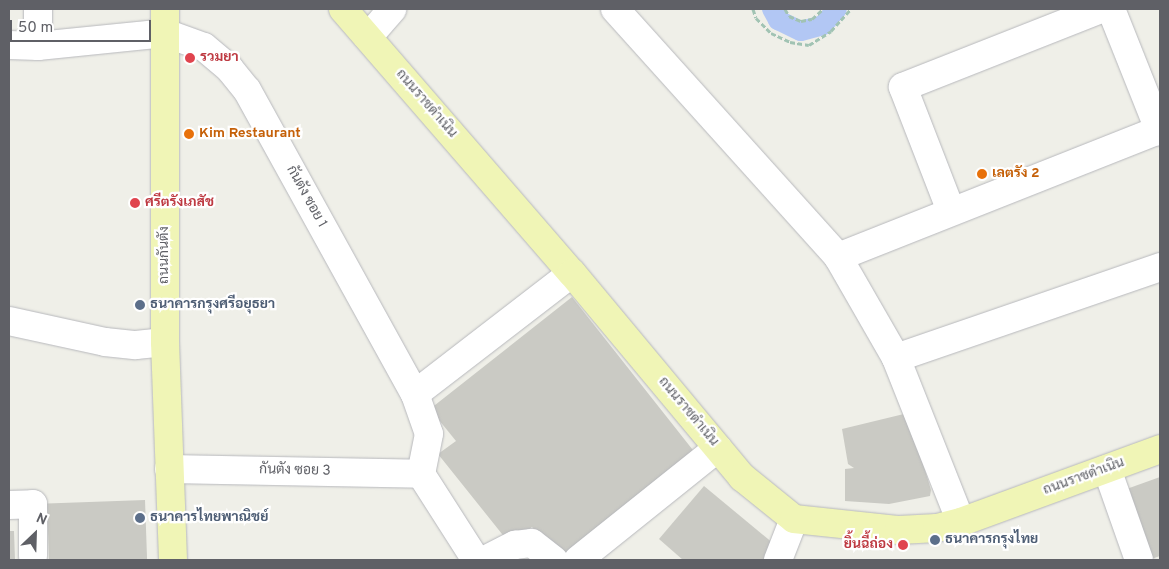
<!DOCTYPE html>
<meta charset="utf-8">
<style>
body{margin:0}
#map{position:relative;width:1169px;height:569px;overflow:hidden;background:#efefe8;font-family:Overpass,Sarabun,sans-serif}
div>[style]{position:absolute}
.canal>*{height:20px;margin:-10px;padding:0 10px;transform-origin:10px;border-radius:10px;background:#b2c7f4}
.building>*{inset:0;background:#cacac4;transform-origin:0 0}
.path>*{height:3px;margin-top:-1.5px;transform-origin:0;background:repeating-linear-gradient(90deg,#a1c3b3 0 5px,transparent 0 7.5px)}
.roads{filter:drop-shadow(0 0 1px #b7b8bc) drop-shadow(0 0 1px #b7b8bc)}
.minor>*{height:28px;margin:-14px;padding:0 14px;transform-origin:14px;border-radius:14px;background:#fff}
.major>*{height:28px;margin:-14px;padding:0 14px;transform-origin:14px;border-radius:14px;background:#f0f5b6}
.dots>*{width:14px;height:14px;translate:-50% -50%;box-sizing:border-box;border:2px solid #fff;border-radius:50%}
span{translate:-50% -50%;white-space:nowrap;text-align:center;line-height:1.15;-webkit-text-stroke:4.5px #fff;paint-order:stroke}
.health-label{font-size:14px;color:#be3a42;font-weight:700}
.left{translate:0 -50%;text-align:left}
.right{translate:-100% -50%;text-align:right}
.street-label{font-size:14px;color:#5f6066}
.food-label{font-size:14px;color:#c56008;font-weight:700}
.service-label{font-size:14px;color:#4e5e75;font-weight:700}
.frame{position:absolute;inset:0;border:10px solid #5f6066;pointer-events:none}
.north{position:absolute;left:10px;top:509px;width:50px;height:50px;-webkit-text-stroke:4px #fff;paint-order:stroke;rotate:24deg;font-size:14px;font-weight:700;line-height:20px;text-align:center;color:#5f6066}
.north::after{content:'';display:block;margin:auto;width:18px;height:22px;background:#5f6066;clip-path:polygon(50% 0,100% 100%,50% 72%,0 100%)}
.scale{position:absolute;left:10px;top:20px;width:141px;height:22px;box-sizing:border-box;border:2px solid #5f6066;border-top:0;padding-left:6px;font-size:15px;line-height:18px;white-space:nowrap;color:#5f6066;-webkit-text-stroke:4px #fff;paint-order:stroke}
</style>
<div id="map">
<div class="canal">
<div style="left:772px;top:9px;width:13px;rotate:61deg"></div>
<div style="left:778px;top:20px;width:25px;rotate:26deg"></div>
<div style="left:801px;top:31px;width:23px;rotate:-15deg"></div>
<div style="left:823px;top:25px;width:21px;rotate:-49deg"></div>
</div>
<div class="building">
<div style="clip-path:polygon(572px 297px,696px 454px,559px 560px,532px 527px,510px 544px,438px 454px,456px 441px,430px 409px)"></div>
<div style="clip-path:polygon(908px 413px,931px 490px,930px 496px,889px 504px,845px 501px,845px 469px,854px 468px,848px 464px,842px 429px)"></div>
<div style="clip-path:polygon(1160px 477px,1160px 556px,1148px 560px,1121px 491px)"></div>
<div style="clip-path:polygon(704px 486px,780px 549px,771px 560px,683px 560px,659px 539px)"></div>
<div style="left:145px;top:500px;width:60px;height:98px;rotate:88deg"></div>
<div style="clip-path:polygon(9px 531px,14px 531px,15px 560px,9px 560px)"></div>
</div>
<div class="path">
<div style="left:753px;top:9px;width:9px;rotate:72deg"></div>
<div style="left:756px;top:18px;width:21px;rotate:45deg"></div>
<div style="left:771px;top:33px;width:21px;rotate:25deg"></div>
<div style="left:790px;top:42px;width:19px;rotate:9deg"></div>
<div style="left:809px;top:45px;width:26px;rotate:-32deg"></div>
<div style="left:831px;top:31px;width:30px;rotate:-48deg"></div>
<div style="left:785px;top:9px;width:8px;rotate:60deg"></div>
<div style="left:789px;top:16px;width:13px;rotate:23deg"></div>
<div style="left:801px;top:21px;width:11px;rotate:-10deg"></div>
<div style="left:812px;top:19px;width:15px;rotate:-42deg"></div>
</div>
<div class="roads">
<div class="minor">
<div style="left:38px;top:9px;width:37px;rotate:90deg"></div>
<div style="left:615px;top:9px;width:334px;rotate:48deg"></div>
<div style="left:838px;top:257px;width:116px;rotate:60.1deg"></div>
<div style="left:896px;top:358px;width:176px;rotate:68.4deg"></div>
<div style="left:1111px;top:9px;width:132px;rotate:68.3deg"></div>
<div style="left:368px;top:37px;width:37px;rotate:-49deg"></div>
<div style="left:9px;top:45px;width:29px;rotate:2deg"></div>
<div style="left:38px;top:46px;width:128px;rotate:-5.8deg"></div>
<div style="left:165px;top:33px;width:41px;rotate:19.7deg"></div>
<div style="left:204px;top:47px;width:33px;rotate:40deg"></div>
<div style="left:229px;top:68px;width:28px;rotate:51deg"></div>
<div style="left:247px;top:90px;width:347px;rotate:61.1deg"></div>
<div style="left:415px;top:394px;width:42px;rotate:70.7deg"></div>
<div style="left:429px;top:434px;width:41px;rotate:101.3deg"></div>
<div style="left:421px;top:474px;width:102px;rotate:57.4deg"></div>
<div style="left:951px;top:211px;width:133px;rotate:-111.2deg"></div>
<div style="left:903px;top:87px;width:213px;rotate:-21.5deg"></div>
<div style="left:838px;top:257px;width:345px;rotate:-21.6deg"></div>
<div style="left:9px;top:321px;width:98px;rotate:12.3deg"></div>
<div style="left:105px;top:342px;width:31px;rotate:6deg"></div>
<div style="left:136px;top:345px;width:29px;rotate:-6deg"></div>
<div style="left:896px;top:358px;width:279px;rotate:-19deg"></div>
<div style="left:415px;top:394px;width:198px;rotate:-37.6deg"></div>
<div style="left:169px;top:469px;width:252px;rotate:1.1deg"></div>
<div style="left:1107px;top:469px;width:96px;rotate:70.6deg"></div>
<div style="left:9px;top:505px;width:24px;rotate:-2deg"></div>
<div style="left:33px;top:504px;width:52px;rotate:90deg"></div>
<div style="left:485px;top:560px;width:34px;rotate:-27deg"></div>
<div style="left:515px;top:545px;width:17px;rotate:-7deg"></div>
<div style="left:532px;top:543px;width:28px;rotate:38deg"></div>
<div style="left:578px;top:560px;width:179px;rotate:-38.7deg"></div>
<div style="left:778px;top:560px;width:44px;rotate:-68.7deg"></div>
</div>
<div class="major">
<div style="left:165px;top:9px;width:333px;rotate:90deg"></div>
<div style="left:165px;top:342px;width:218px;rotate:87.9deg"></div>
<div style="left:343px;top:9px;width:349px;rotate:49.1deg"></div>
<div style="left:572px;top:273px;width:266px;rotate:50.2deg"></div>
<div style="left:742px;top:477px;width:67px;rotate:38.9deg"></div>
<div style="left:794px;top:519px;width:106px;rotate:6deg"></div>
<div style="left:899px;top:530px;width:38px;rotate:-3deg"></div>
<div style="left:937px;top:528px;width:25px;rotate:-14deg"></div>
<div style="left:961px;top:522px;width:212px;rotate:-20.1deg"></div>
</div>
</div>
<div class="dots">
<div style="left:190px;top:58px;background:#e0444e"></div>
<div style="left:189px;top:134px;background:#e8710a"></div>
<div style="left:982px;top:174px;background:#e8710a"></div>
<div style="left:135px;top:203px;background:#e0444e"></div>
<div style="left:140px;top:305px;background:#5c6f8a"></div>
<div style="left:140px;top:518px;background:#5c6f8a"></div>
<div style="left:935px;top:540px;background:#5c6f8a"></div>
<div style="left:903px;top:545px;background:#e0444e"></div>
</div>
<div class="health-label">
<span class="left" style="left:200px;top:58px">รวมยา</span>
<span class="left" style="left:145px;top:203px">ศรีตรังเภสัช</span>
<span class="right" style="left:893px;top:545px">ยิ้นฉี้ถ่อง</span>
</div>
<div class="street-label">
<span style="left:426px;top:104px;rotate:49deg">ถนนราชดำเนิน</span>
<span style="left:306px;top:197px;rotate:61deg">กันตัง ซอย 1</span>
<span style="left:165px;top:255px;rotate:-90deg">ถนนกันตัง</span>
<span style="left:688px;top:412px;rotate:50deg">ถนนราชดำเนิน</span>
<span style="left:295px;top:471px;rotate:1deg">กันตัง ซอย 3</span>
<span style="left:1084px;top:477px;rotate:-20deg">ถนนราชดำเนิน</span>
</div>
<div class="food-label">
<span class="left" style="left:199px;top:134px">Kim Restaurant</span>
<span class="left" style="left:992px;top:174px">เลตรัง 2</span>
</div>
<div class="service-label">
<span class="left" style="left:150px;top:305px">ธนาคารกรุงศรีอยุธยา</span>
<span class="left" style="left:150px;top:518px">ธนาคารไทยพาณิชย์</span>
<span class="left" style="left:945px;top:540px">ธนาคารกรุงไทย</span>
</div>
<div class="frame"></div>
<div class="north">N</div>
<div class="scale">50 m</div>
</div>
